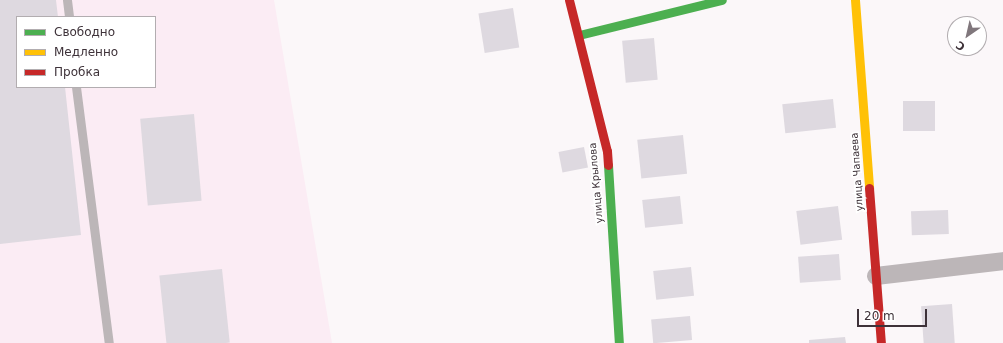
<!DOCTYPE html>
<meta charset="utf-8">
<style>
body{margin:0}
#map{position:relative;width:1003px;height:343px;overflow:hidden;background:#fbf7f9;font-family:"DejaVu Sans",sans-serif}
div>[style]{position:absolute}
.built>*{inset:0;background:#fbecf4}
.building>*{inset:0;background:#ded9e0;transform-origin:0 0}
.lane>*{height:9px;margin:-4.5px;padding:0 4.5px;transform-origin:4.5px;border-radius:4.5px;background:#bcb6b8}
.street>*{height:18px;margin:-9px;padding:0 9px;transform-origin:9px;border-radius:9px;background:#bcb6b8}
.fast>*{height:9px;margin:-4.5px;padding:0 4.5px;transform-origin:4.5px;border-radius:4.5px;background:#4caf50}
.slow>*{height:9px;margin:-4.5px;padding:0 4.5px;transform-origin:4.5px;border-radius:4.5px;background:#ffc107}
.jam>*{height:9px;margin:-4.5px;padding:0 4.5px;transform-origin:4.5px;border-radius:4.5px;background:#c62828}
span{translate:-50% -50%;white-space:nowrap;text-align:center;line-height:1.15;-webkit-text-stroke:3.5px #fff;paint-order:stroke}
.street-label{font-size:10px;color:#3e3239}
.legend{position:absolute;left:16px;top:16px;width:140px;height:72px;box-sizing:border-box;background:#fff;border:1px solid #b2adb0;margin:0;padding:5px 7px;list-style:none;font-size:12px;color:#3e3239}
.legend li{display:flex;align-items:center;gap:8px;height:20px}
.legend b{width:20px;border:1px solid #b2adb0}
.north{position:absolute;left:947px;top:16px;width:40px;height:40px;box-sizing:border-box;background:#fff;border:1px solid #b2adb0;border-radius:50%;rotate:214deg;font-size:11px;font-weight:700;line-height:16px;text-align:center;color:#3e3239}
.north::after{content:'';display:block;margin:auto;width:14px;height:18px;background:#80777c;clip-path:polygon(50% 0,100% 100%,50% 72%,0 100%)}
.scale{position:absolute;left:857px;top:309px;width:70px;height:18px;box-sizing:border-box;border:2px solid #3e3239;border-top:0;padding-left:5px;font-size:12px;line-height:14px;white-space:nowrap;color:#3e3239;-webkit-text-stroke:3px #fff;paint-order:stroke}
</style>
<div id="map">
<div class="built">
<div style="clip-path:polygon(evenodd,0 0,274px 0,332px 343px,0 343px,0 0,17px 17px,155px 17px,155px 87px,17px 87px,17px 17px)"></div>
</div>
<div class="building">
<div style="clip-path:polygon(0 0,56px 0,58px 17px,17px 17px,17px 87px,65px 87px,81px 235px,0 244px)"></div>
<div style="left:513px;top:8px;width:40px;height:35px;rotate:81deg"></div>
<div style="left:654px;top:38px;width:42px;height:32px;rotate:85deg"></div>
<div style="left:833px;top:99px;width:29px;height:51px;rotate:84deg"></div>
<div style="left:935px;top:101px;width:30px;height:32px;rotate:90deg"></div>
<div style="left:194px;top:114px;width:87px;height:54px;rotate:85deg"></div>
<div style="left:683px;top:135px;width:39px;height:46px;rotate:84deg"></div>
<div style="left:584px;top:147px;width:21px;height:26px;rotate:79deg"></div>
<div style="left:680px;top:196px;width:28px;height:38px;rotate:84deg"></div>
<div style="left:838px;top:206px;width:34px;height:42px;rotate:83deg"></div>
<div style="left:948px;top:210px;width:24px;height:37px;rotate:88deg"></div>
<div style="left:839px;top:254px;width:26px;height:41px;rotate:86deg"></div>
<div style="left:691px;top:267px;width:29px;height:38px;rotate:84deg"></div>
<div style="left:222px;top:269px;width:74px;height:63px;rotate:84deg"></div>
<div style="left:952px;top:304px;width:39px;height:31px;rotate:86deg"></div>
<div style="left:690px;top:316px;width:24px;height:39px;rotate:85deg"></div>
<div style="clip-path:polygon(845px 337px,846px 343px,809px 343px,809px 340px)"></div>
</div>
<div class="lane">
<div style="left:67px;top:0;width:17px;rotate:83deg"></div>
<div style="left:76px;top:87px;width:258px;rotate:82.7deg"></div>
</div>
<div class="street">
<div style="left:876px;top:276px;width:128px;rotate:-6.7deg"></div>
</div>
<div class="fast">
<div style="left:579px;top:35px;width:147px;rotate:-13.8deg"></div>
<div style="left:608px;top:165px;width:178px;rotate:86.5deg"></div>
</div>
<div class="slow">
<div style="left:855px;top:0;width:189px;rotate:85.7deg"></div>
</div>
<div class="jam">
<div style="left:569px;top:0;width:156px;rotate:75.9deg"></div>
<div style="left:607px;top:151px;width:14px;rotate:86deg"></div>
<div style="left:869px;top:188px;width:155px;rotate:85.6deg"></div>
</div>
<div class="street-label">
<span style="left:857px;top:172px;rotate:-94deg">улица Чапаева</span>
<span style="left:596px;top:183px;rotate:-95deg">улица Крылова</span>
</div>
<ul class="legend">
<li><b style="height:5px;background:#4caf50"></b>Свободно</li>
<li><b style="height:5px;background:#ffc107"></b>Медленно</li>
<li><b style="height:5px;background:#c62828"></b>Пробка</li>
</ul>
<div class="north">С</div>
<div class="scale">20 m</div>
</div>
